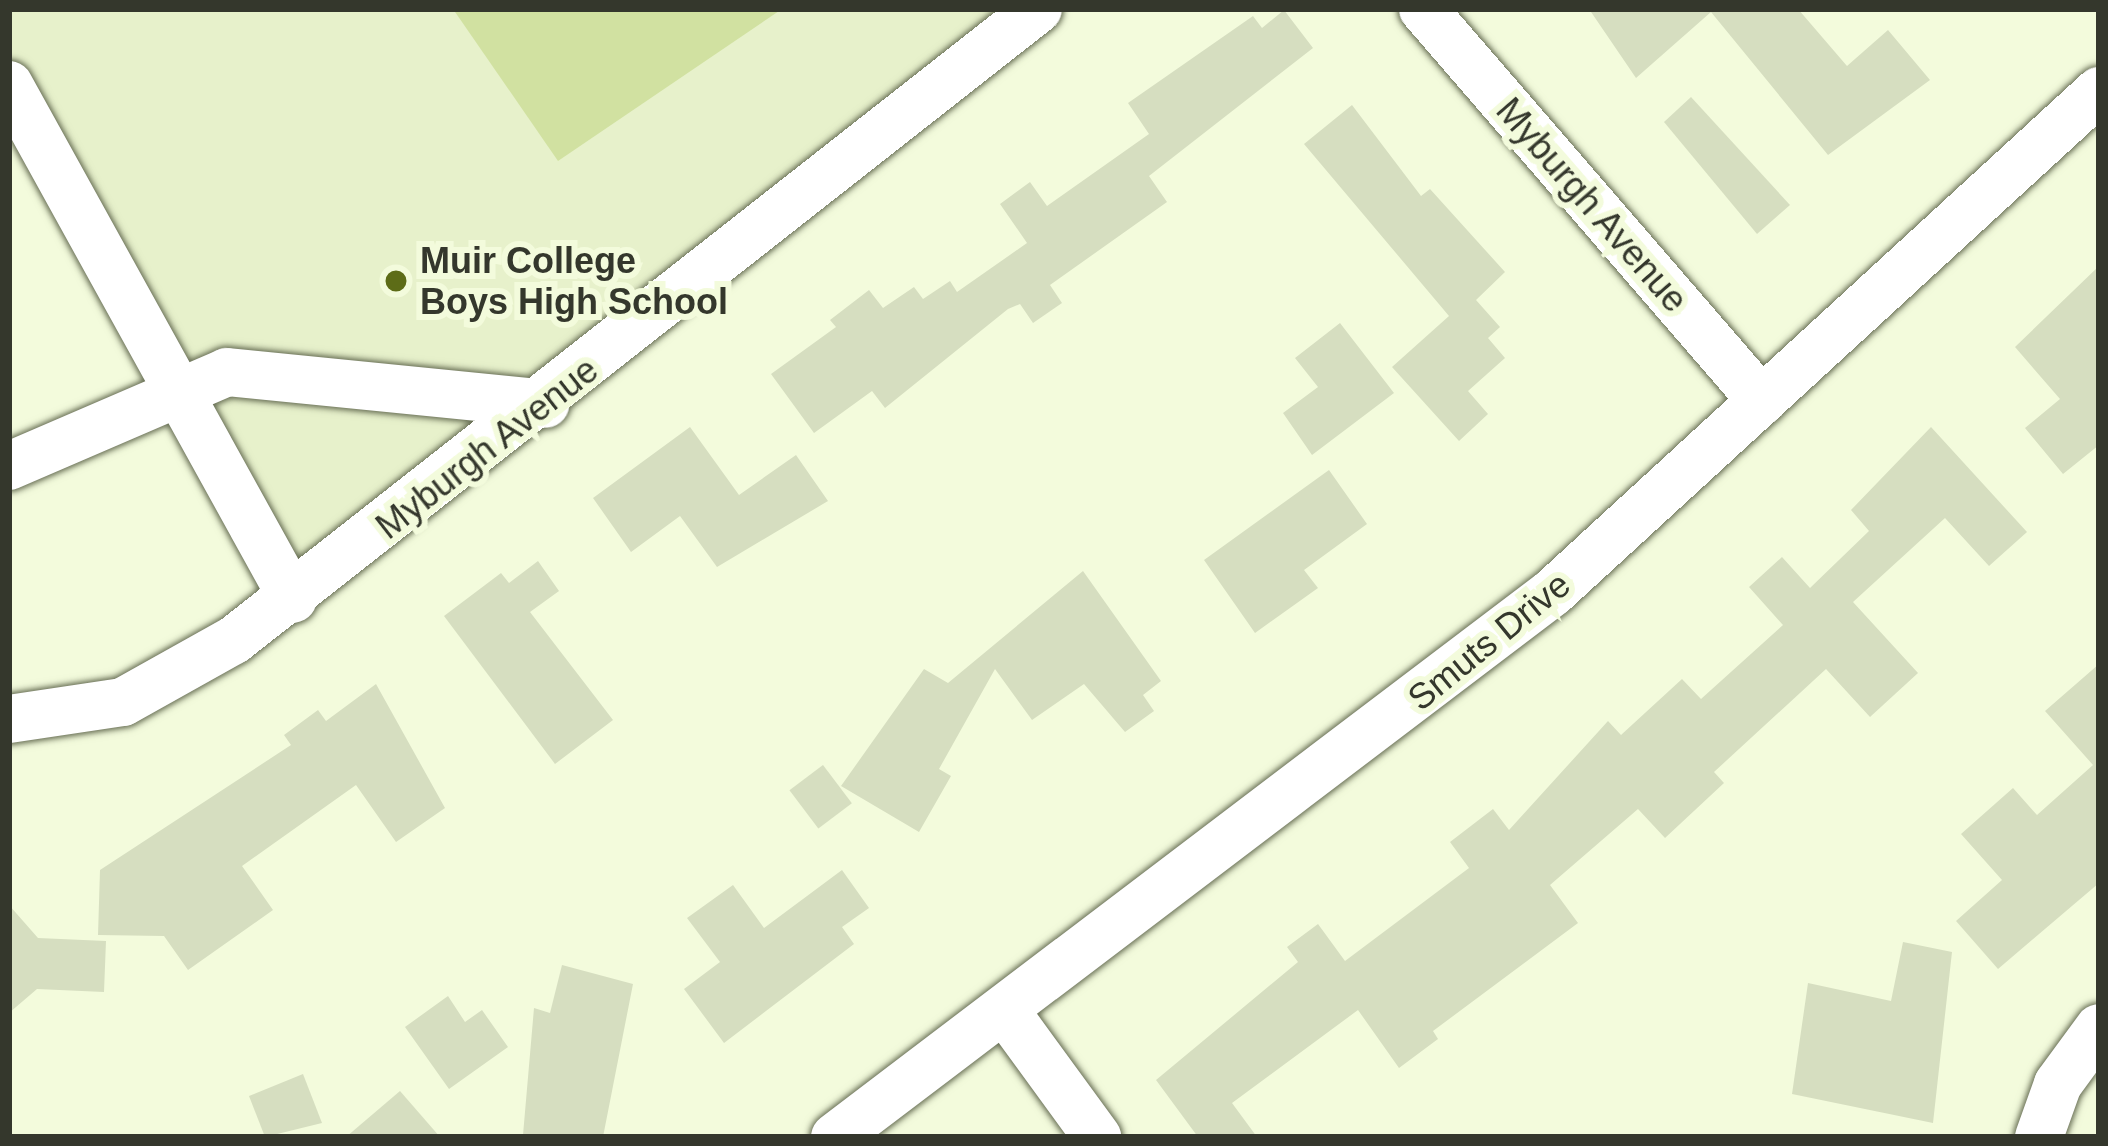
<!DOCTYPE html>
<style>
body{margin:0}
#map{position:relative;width:2108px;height:1146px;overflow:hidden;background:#f3fbdc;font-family:Arial,sans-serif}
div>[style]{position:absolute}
.built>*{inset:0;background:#e7f1cb}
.green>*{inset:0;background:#d1e1a1}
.building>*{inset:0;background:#d6dec0;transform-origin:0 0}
.roads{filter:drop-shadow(0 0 3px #676e54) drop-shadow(0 0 3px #676e54)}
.street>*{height:48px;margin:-24px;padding:0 24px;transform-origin:24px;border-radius:24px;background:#fff}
.dots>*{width:33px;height:33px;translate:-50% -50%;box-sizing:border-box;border:6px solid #f3fbdc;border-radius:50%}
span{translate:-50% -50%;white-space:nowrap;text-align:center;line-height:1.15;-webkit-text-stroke:12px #f3fbdc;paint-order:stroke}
.street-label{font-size:36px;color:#34372c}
.poi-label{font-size:36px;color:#34372c;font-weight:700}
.left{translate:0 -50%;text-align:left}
.frame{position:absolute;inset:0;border:12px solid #34372c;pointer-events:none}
</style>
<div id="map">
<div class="built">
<div style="clip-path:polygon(9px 9px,1024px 9px,291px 606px,9px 75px)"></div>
</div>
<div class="green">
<div style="clip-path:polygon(453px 9px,782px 9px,558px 161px)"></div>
</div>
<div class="building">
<div style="clip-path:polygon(1589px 9px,1798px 9px,1847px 66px,1888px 30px,1930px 80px,1828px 155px,1711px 12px,1636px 78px)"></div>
<div style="clip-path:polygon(1284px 10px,1313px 48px,1149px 176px,1167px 202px,1050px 285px,1062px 303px,1033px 323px,1020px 304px,1008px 309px,885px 408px,872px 391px,814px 433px,771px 374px,836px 327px,830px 320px,869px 290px,883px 308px,914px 287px,923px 299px,950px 281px,957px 292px,1027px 243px,1000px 204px,1030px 182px,1047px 206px,1149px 134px,1128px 103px,1253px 16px,1262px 28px)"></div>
<div style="clip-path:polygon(1691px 97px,1790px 205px,1757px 234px,1664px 122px)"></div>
<div style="clip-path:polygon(1352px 105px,1421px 196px,1430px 189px,1505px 272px,1476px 300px,1500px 327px,1488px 338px,1505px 358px,1468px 391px,1488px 414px,1459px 441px,1392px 367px,1449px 316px,1304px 144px)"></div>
<div style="clip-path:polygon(2099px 266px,2099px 445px,2063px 474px,2025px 428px,2060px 399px,2015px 347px)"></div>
<div style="clip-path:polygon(1340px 323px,1394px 393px,1312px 455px,1283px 413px,1318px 387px,1295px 358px)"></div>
<div style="clip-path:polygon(690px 427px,739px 495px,796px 455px,828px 501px,717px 567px,680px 516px,631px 552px,593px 498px)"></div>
<div style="clip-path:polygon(1931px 427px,2027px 532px,1989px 566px,1945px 518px,1853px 602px,1918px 673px,1870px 717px,1826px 669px,1714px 772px,1724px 783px,1665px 838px,1638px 809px,1550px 885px,1578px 923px,1433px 1031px,1438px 1039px,1399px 1068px,1358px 1010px,1232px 1103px,1257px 1137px,1198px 1137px,1156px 1080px,1298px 962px,1287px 947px,1318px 924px,1345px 961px,1469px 868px,1450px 842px,1493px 809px,1509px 830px,1608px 721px,1621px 735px,1682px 679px,1701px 699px,1783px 625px,1749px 587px,1782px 557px,1810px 588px,1869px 531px,1851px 510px)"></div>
<div style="clip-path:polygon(1329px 470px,1367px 524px,1304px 570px,1318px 588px,1255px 633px,1204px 560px)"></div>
<div style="clip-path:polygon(538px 561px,559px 591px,530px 612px,613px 720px,555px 764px,444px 616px,501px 573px,509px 583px)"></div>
<div style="clip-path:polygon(1083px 571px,1161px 681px,1143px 695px,1154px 711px,1125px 732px,1084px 684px,1032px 720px,995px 669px,939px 769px,951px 776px,919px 832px,841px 786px,924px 669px,948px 683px)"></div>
<div style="clip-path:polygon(2099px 664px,2099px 883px,1998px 969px,1956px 921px,2002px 880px,1961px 834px,2013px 788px,2037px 815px,2093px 765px,2045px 711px)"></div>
<div style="clip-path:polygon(376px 684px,445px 808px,396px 842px,356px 785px,242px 866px,273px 910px,188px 970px,164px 936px,98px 935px,100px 870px,291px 745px,284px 735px,318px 710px,326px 721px)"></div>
<div style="left:823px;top:765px;width:48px;height:42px;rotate:53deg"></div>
<div style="clip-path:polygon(842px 870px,869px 908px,842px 927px,854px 944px,724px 1043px,684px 989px,720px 962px,687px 918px,733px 885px,764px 928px)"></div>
<div style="clip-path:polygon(9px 905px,38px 938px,106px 941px,104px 992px,37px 989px,9px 1013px)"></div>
<div style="clip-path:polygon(1903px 942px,1952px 952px,1933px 1123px,1792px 1094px,1808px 983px,1891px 1001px)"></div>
<div style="clip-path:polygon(562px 965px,633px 984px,603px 1137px,523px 1135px,534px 1008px,550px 1013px)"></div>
<div style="clip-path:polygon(448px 996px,465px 1022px,482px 1010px,508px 1047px,449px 1089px,405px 1027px)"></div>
<div style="clip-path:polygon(303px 1074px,322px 1123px,265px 1137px,249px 1096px)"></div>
<div style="clip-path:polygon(400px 1091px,440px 1137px,346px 1137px)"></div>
</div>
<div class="roads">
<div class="street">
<div style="left:1423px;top:9px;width:518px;rotate:49.15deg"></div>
<div style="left:9px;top:85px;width:587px;rotate:61.08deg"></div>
<div style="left:9px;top:466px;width:237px;rotate:-23.3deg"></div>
<div style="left:227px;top:372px;width:320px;rotate:5.7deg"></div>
<div style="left:9px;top:719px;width:115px;rotate:-8.5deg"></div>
<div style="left:123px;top:702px;width:127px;rotate:-29.2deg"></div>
<div style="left:234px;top:640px;width:1022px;rotate:-38.13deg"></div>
<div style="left:1006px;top:1012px;width:155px;rotate:53.9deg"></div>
<div style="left:835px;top:1137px;width:901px;rotate:-37.2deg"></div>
<div style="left:1553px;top:592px;width:741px;rotate:-42.54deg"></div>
<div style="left:2039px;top:1137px;width:56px;rotate:-70.3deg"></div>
<div style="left:2058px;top:1084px;width:69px;rotate:-53.8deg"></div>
</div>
</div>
<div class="dots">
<div style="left:396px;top:281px;background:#5d6c17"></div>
</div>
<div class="street-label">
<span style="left:1592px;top:205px;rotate:49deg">Myburgh Avenue</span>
<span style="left:487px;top:448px;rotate:-38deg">Myburgh Avenue</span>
<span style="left:1489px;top:641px;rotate:-39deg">Smuts Drive</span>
</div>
<div class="poi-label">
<span class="left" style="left:420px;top:281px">Muir College<br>Boys High School</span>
</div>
<div class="frame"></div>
</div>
